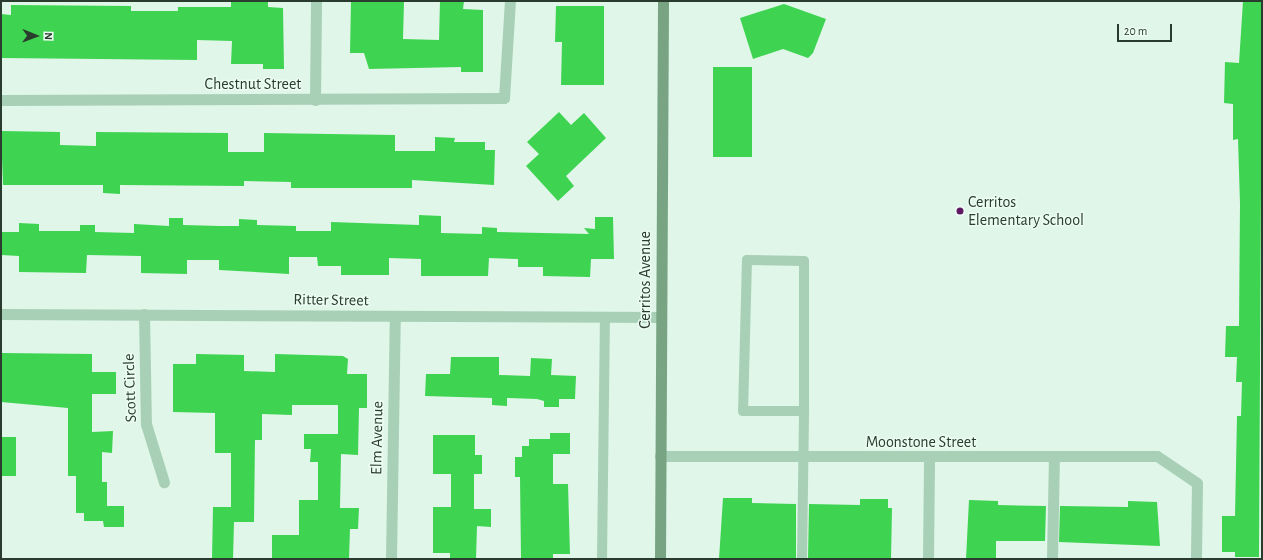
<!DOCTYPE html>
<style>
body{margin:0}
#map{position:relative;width:1263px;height:560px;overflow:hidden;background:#dff6e8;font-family:"Alegreya Sans",sans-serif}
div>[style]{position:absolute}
.building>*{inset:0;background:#3ed451;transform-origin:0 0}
.service>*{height:10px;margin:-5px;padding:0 5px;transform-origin:5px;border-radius:5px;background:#a8d0b6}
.minor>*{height:11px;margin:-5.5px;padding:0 5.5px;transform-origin:5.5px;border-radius:5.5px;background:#a8d0b6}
.secondary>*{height:11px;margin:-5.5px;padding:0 5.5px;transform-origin:5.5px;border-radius:5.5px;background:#79a484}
.dots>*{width:11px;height:11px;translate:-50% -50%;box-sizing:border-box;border:2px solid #ecfcf3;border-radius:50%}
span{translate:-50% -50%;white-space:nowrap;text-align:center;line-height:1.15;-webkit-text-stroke:3px #ecfcf3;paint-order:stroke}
.street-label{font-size:16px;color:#293c2d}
.poi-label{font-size:16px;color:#293c2d}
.left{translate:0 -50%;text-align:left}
.frame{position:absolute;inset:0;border:2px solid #293c2d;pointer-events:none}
.north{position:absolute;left:16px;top:16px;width:40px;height:40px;-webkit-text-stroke:3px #ecfcf3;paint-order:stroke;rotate:91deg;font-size:11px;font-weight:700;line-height:16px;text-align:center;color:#293c2d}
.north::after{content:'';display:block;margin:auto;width:14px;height:18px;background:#293c2d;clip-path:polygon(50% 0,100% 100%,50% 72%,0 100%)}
.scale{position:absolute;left:1117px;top:24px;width:55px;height:18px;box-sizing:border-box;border:2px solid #293c2d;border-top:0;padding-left:5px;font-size:12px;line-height:14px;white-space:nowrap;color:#293c2d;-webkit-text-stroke:3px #ecfcf3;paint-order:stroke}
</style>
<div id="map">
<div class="building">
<div style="clip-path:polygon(231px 1px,268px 1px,268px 7px,283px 8px,284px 69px,263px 69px,263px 64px,231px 64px,232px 41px,197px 40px,197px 60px,1px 58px,1px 14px,11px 15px,11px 5px,131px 6px,131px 11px,178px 11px,178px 7px,231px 7px)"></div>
<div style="clip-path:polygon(351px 1px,404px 1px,403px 39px,439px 40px,440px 1px,464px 1px,463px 9px,483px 10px,483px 72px,461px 72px,461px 67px,369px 69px,364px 53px,350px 53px)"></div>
<div style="clip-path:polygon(1243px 1px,1262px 1px,1259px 557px,1235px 557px,1235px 552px,1222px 552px,1222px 516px,1235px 516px,1237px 416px,1241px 416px,1242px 382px,1236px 382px,1237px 357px,1225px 357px,1226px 326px,1239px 326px,1240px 204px,1238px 139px,1233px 140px,1233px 104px,1224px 103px,1225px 62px,1239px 63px)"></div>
<div style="clip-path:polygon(784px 4px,826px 19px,813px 53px,808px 58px,783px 49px,753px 59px,740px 18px)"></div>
<div style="clip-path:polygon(556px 6px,604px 6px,604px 85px,561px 85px,562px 42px,555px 42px)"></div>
<div style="left:713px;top:67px;width:39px;height:90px"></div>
<div style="clip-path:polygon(559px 112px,571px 125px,584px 113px,606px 138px,566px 176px,574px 186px,558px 201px,526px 166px,539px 154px,527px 142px)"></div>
<div style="clip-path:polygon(1px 131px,60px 132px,60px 145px,96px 146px,96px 132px,228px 133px,228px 152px,264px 152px,264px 133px,395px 135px,395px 151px,435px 151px,435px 137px,455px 138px,454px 142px,485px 142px,485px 150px,495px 150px,494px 185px,412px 180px,412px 188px,291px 188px,291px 182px,244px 181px,244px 186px,120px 185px,120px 194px,103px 193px,103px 185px,3px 185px)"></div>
<div style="clip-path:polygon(419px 215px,441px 216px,441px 233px,482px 234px,482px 227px,497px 228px,497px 232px,589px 234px,584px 228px,595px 229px,595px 217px,613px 217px,614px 259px,591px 259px,590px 277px,543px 276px,543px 267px,518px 267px,518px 259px,489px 258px,488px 276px,421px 276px,421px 259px,389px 258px,389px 275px,341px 275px,341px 266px,318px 266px,317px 257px,289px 257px,289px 274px,219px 270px,219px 260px,187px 260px,187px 274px,141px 273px,141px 256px,87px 255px,86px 273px,19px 272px,19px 256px,1px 255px,1px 232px,19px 232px,19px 223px,39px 224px,39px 231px,80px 231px,80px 225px,95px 225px,95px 232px,134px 233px,134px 224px,169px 226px,169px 218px,183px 218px,183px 225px,220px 226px,239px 226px,239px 219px,257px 220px,257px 225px,296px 226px,296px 231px,331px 231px,331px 222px,419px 225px)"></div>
<div style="clip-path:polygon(1px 353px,92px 354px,92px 372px,116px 372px,116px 394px,92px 394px,92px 432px,113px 431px,112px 453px,102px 452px,102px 482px,107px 482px,107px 506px,124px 506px,124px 527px,104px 527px,103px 521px,84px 521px,84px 513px,76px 513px,76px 476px,68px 476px,68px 408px,1px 402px)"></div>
<div style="clip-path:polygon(196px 354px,244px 355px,244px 371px,275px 372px,275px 354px,343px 356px,348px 359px,347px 374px,367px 374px,367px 408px,359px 408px,358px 455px,341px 454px,340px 508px,359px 508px,358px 529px,350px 529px,349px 559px,272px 559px,272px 535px,299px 535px,299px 500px,318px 500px,318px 462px,310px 462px,311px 449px,304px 449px,304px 434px,338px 434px,338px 405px,292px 405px,292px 415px,262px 414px,262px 440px,255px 440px,254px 522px,234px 522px,233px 559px,212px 559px,213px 507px,231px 507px,231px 453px,215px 453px,215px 413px,173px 412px,173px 364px,196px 364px)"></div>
<div style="clip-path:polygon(451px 357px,499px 357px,499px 375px,530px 376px,531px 358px,552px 359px,551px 375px,576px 376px,575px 399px,559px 399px,559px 407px,544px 407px,544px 401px,537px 399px,507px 398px,507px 406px,492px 405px,492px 398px,425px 396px,426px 374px,450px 374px)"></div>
<div style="clip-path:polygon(550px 433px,570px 433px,570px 454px,553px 454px,553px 484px,568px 484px,570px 554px,553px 554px,553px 559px,521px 559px,520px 477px,515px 477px,515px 457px,522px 457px,522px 446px,529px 446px,529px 439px,550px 439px)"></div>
<div style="clip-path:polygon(433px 435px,475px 435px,475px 455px,482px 455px,482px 474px,474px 474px,474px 509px,491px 509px,491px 527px,477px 526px,476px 559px,450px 559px,450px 553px,433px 553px,433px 507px,451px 507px,451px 474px,433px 474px)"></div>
<div style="left:1px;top:437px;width:15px;height:39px"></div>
<div style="clip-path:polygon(723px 498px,752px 498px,752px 503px,796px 504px,796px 559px,719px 559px)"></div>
<div style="clip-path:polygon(860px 499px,888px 499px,888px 508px,892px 508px,891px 559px,808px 559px,809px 504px,860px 505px)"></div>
<div style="clip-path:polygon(969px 500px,998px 501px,998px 505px,1046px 506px,1045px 541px,996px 541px,996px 559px,966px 559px)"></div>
<div style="clip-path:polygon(1128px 501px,1157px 502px,1160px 546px,1059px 542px,1060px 506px,1128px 507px)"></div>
</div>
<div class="service">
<div style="left:602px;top:559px;width:241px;rotate:-89.3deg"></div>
<div style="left:802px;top:559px;width:148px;rotate:-89.2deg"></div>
<div style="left:804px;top:411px;width:150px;rotate:-90deg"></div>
<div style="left:804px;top:261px;width:57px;rotate:-179deg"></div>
<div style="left:747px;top:260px;width:151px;rotate:91.5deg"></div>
<div style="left:743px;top:411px;width:61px"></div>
</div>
<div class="minor">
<div style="left:1px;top:100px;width:503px;rotate:-0.23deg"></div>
<div style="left:504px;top:98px;width:97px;rotate:-86.5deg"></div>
<div style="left:315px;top:100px;width:99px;rotate:-89.4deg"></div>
<div style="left:1px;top:314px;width:660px;rotate:0.26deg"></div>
<div style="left:144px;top:314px;width:110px;rotate:89deg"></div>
<div style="left:146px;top:424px;width:61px;rotate:72.8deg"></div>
<div style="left:660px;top:456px;width:497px"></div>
<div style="left:1157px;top:456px;width:48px;rotate:34deg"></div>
<div style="left:1197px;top:483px;width:76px;rotate:90.8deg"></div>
<div style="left:391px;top:559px;width:242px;rotate:-89.1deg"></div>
<div style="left:928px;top:559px;width:101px;rotate:-89.4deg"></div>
<div style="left:1052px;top:559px;width:102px;rotate:-88.9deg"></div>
</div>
<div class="secondary">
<div style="left:660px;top:559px;width:558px;rotate:-89.69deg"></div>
</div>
<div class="dots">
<div style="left:960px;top:211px;background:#5f1963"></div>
</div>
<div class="street-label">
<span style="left:253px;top:84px">Chestnut Street</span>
<span style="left:645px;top:280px;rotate:-90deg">Cerritos Avenue</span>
<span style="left:331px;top:300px;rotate:1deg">Ritter Street</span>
<span style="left:130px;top:388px;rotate:-92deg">Scott Circle</span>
<span style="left:377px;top:438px;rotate:-89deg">Elm Avenue</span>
<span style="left:921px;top:442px">Moonstone Street</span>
</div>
<div class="poi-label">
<span class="left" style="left:968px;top:211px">Cerritos<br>Elementary School</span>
</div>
<div class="frame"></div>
<div class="north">N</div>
<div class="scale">20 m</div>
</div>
